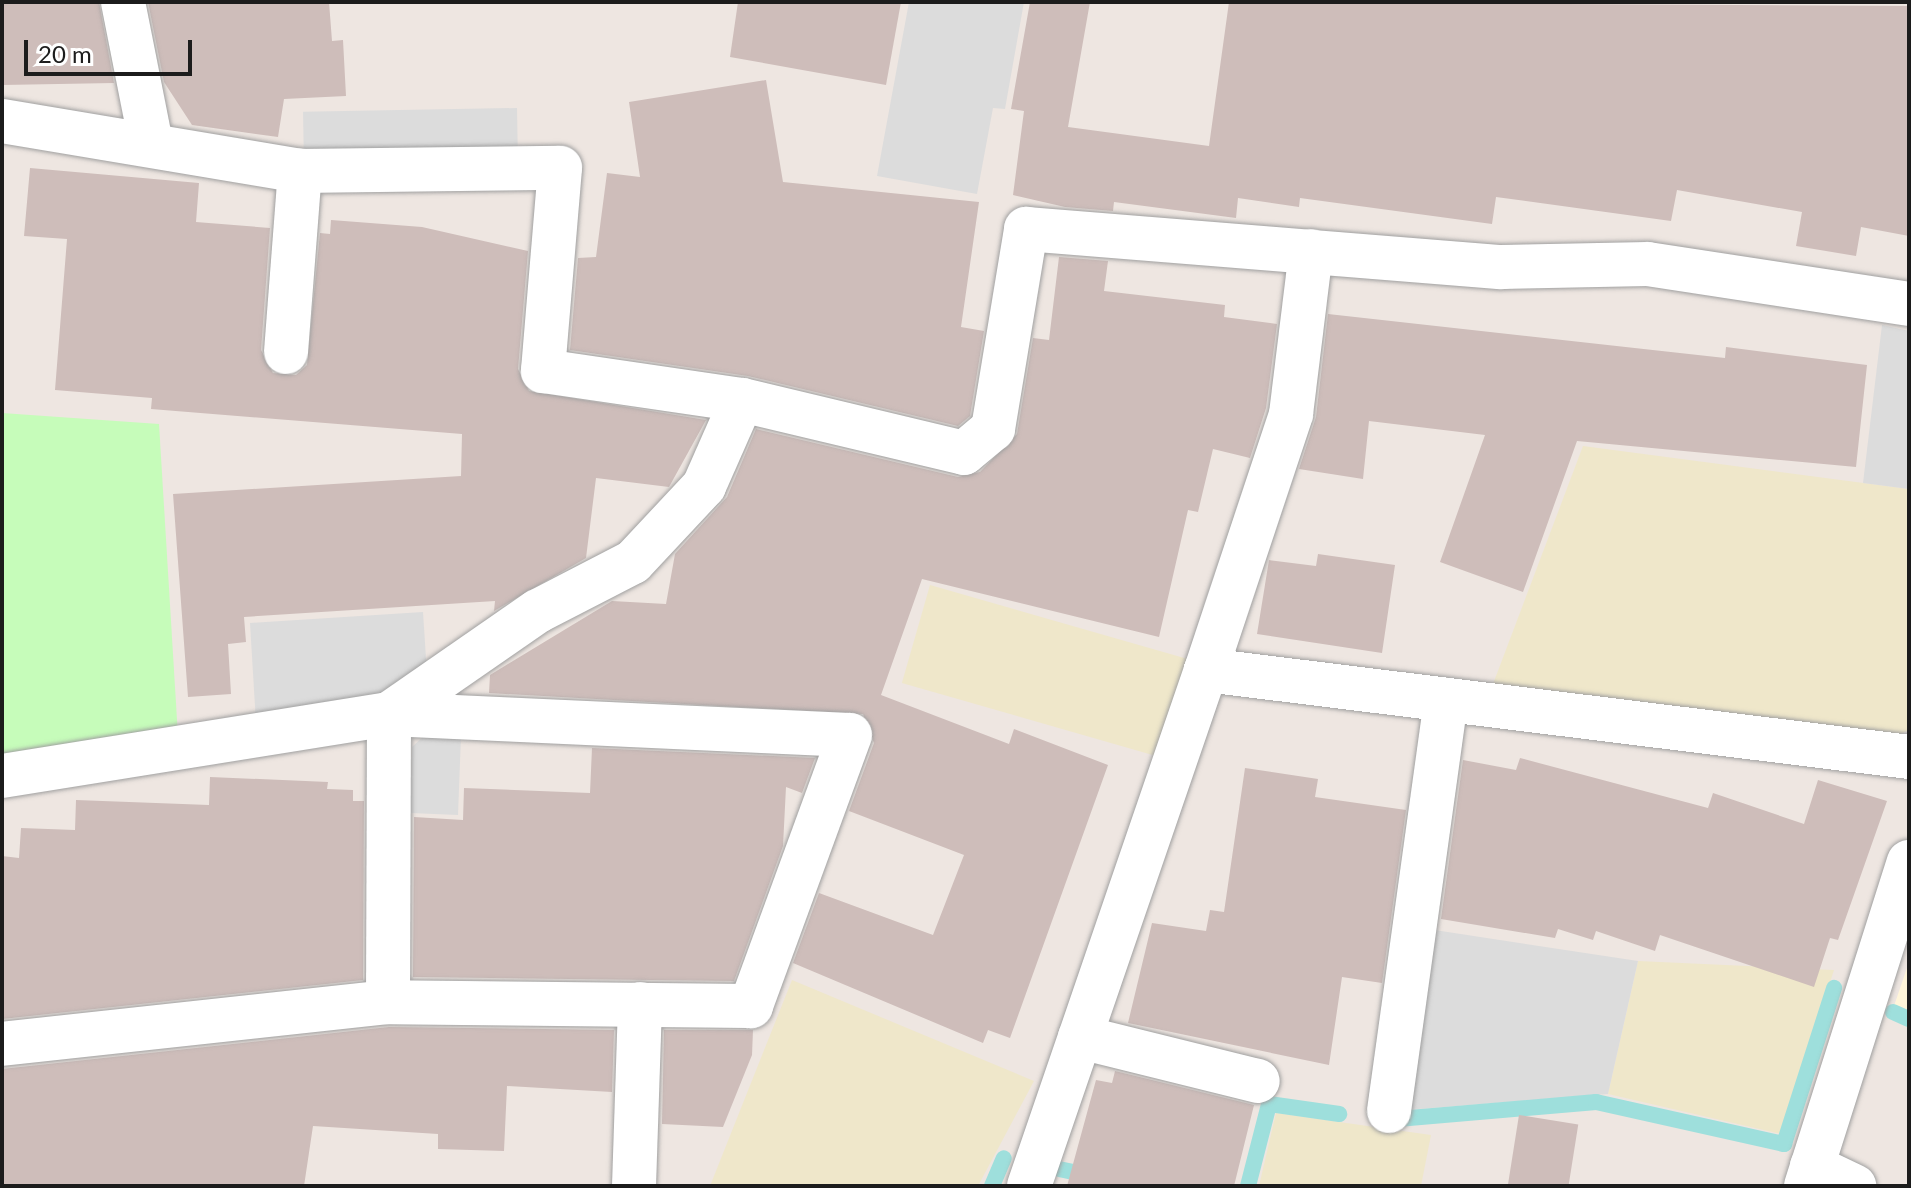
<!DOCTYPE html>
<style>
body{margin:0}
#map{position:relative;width:1911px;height:1188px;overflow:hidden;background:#eee6e1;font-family:Lato,sans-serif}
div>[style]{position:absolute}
.education>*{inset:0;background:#fff5d9}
.farmland>*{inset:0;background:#efe7ca;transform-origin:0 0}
.park>*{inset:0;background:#c6fcba}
.parking>*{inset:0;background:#dcdcdc;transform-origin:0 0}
.stream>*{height:16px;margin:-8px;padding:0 8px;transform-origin:8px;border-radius:8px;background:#9edfdc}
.building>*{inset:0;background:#cebdba;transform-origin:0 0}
.roads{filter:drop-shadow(0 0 2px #a0a0a0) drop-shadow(0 0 2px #a0a0a0)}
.minor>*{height:44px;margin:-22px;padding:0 22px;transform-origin:22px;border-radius:22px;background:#fff}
span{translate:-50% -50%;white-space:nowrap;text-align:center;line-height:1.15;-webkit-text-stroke:7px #fff;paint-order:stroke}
.frame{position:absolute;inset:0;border:4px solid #1c1c1c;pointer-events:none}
.scale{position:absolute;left:24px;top:40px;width:168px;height:36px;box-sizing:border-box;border:4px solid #1c1c1c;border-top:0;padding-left:10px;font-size:24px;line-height:28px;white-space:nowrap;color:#1c1c1c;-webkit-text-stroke:6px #fff;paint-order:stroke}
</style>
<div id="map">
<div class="education">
<div style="clip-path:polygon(1909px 962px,1909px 1012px,1894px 1006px)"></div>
</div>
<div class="farmland">
<div style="clip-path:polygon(1583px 446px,1909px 489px,1909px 730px,1898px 735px,1493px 684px)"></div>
<div style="left:930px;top:585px;width:269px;height:102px;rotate:16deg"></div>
<div style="clip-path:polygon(1638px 961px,1834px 970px,1781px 1134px,1608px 1094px)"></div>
<div style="clip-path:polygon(792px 980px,1034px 1081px,978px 1186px,710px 1186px)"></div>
<div style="clip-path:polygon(1276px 1113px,1431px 1135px,1421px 1186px,1259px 1186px)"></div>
</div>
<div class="park">
<div style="clip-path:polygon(2px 413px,159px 424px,178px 736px,2px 759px)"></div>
</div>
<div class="parking">
<div style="clip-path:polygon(909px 2px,1024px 2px,1005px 109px,993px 108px,977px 194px,877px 176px)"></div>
<div style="left:517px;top:108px;width:43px;height:214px;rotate:89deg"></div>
<div style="clip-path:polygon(1882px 325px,1909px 331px,1909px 489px,1863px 483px)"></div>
<div style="clip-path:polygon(423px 612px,427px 674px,384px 703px,256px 723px,250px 623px)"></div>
<div style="clip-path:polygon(426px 734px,461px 736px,458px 815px,410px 813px,412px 747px)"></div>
<div style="clip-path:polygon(1428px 929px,1638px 961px,1608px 1094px,1406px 1110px)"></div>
</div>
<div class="stream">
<div style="left:1893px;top:1012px;width:17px;rotate:24deg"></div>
<div style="left:1386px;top:1120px;width:211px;rotate:-4.9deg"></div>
<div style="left:1596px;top:1102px;width:193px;rotate:12.6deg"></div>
<div style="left:1784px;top:1144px;width:164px;rotate:-72.2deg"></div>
<div style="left:1059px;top:1169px;width:33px;rotate:12deg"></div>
<div style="left:992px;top:1186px;width:30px;rotate:-67deg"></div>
<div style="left:1248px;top:1186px;width:85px;rotate:-75.6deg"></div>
<div style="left:1269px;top:1104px;width:71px;rotate:8.1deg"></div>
</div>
<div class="building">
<div style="clip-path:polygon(2px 2px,99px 2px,114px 83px,2px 85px)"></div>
<div style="clip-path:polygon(148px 2px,329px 2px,332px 41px,343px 40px,346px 96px,284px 99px,278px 137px,192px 125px,164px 82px)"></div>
<div style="clip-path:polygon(738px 2px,901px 2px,886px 85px,730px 57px)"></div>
<div style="clip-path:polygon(1030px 2px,1090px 2px,1068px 127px,1209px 146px,1229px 2px,1909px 6px,1909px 236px,1861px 227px,1856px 256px,1796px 246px,1802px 212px,1677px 190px,1671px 221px,1496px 197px,1492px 224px,1300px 198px,1299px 207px,1238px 198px,1236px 218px,1114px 202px,1113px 211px,1065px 207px,1013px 195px,1024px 111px,1011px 109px)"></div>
<div style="clip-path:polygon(766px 80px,783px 182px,979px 202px,961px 327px,984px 331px,970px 416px,958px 426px,748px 376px,570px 350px,578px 258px,596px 257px,607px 173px,640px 177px,629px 102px)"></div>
<div style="clip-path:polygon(30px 168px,199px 183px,196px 222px,270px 228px,261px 350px,273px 373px,296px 375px,307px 365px,320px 233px,330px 234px,331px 220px,422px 227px,528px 251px,518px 369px,529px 391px,706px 420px,669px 487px,596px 478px,586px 558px,494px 611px,495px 601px,244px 617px,246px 642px,228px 644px,231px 694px,188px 697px,173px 494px,461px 476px,462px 434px,151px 409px,152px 398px,55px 390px,67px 239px,24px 236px)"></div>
<div style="clip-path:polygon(1059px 257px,1108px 261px,1104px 291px,1225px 305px,1224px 317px,1277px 324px,1266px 408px,1250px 458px,1213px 449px,1198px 512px,1188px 510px,1159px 637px,922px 579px,881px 695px,1009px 744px,1014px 729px,1108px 765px,1010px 1038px,988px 1030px,983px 1043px,793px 963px,819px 893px,933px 935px,964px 855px,849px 811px,874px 743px,863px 714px,489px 693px,490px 675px,612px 601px,666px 604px,675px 554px,727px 497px,756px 429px,958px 477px,980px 472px,1017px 434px,1033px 338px,1049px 340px)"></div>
<div style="clip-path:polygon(1328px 314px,1725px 358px,1726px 347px,1867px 365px,1856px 467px,1577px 441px,1523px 592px,1440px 562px,1485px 435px,1369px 421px,1363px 479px,1299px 469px,1316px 417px)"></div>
<div style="clip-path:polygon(1318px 554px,1395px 565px,1382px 653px,1257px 634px,1269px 560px,1316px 566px)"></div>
<div style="clip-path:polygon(592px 748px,815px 758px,802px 793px,786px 787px,783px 846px,734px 981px,413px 977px,414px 817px,463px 820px,464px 788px,590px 793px)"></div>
<div style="clip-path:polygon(1520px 758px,1708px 808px,1713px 793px,1804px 824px,1818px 780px,1887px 801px,1838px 940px,1830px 938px,1814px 987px,1660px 935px,1655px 951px,1596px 931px,1593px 940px,1558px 929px,1555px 938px,1441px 919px,1463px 760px,1516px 770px)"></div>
<div style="clip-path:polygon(1245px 768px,1318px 779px,1315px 797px,1406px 810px,1382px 983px,1342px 977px,1329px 1065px,1128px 1023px,1152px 923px,1206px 931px,1210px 910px,1224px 912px)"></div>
<div style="clip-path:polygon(210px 777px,328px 782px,327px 789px,353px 790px,353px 801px,364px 801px,363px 980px,2px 1019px,2px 856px,19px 858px,21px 828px,75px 830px,76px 800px,209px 805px)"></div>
<div style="clip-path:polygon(389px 1027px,614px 1030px,612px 1092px,507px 1086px,504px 1151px,438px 1149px,438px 1134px,313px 1126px,304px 1186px,2px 1185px,2px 1069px)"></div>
<div style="clip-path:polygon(664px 1030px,753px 1030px,752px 1055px,723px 1127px,662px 1124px)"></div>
<div style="clip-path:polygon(1115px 1071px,1254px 1105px,1234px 1186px,1067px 1186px,1096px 1080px,1112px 1083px)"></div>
<div style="left:1519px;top:1115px;width:60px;height:72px;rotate:9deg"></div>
</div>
<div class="roads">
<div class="minor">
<div style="left:123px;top:2px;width:144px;rotate:78.8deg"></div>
<div style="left:2px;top:121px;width:302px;rotate:9.5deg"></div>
<div style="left:300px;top:171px;width:260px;rotate:-0.7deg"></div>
<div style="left:560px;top:168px;width:204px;rotate:94.8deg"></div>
<div style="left:543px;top:371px;width:201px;rotate:8.3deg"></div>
<div style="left:742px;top:400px;width:228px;rotate:13.4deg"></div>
<div style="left:964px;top:453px;width:38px;rotate:-40deg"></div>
<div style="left:993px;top:429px;width:203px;rotate:-80.6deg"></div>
<div style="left:1026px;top:229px;width:477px;rotate:4.6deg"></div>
<div style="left:1501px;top:267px;width:147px;rotate:-1.2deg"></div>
<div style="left:1648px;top:264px;width:264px;rotate:8.7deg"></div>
<div style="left:286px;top:352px;width:182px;rotate:-85.6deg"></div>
<div style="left:1206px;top:670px;width:270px;rotate:-71.6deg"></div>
<div style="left:1291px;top:414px;width:164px;rotate:-83deg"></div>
<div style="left:2px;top:776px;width:392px;rotate:-9.1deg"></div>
<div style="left:389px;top:714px;width:461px;rotate:2.6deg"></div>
<div style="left:850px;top:735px;width:289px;rotate:110.1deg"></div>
<div style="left:751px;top:1006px;width:363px;rotate:-179.4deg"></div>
<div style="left:388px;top:1002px;width:388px;rotate:173.8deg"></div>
<div style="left:388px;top:1002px;width:288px;rotate:-89.8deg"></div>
<div style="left:389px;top:714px;width:181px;rotate:-34.7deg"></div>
<div style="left:538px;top:611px;width:107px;rotate:-27.3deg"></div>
<div style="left:633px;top:562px;width:104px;rotate:-46.9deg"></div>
<div style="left:704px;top:486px;width:94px;rotate:-66.2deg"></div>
<div style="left:1080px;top:1037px;width:183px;rotate:13.9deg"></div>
<div style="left:1389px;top:1111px;width:415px;rotate:-82.1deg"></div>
<div style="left:1812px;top:1166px;width:47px;rotate:25.5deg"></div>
<div style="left:634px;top:1186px;width:182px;rotate:-88.1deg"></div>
<div style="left:1029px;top:1186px;width:546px;rotate:-71.07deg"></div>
<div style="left:1206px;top:670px;width:708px;rotate:7.05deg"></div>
<div style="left:1806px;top:1186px;width:340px;rotate:-72.4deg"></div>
</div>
</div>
<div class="frame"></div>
<div class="scale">20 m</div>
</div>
